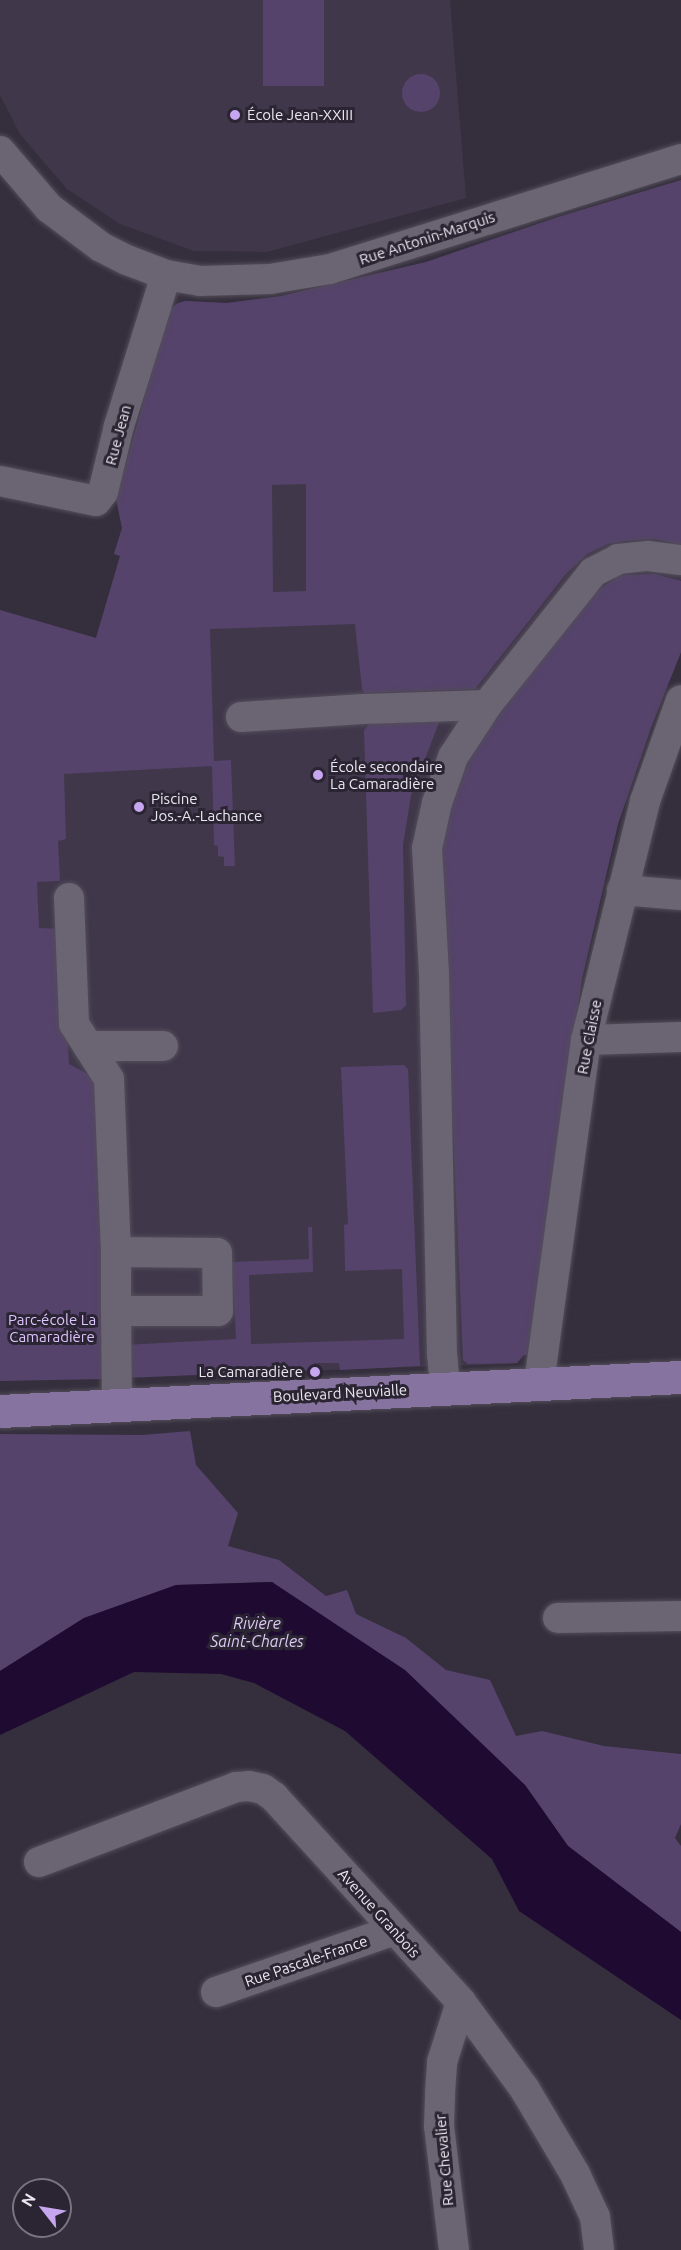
<!DOCTYPE html>
<meta charset="utf-8">
<style>
body{margin:0}
#map{position:relative;width:681px;height:2250px;overflow:hidden;background:#352f3d;font-family:Ubuntu,sans-serif}
div>[style]{position:absolute}
.built>*{inset:0;background:#40374b}
.green>*{inset:0;background:#55436b;transform-origin:0 0}
.round{border-radius:50%}
.water>*{inset:0;background:#1f0b31}
.roads{filter:drop-shadow(0 0 2px #534d59) drop-shadow(0 0 2px #534d59)}
.minor>*{height:30px;margin:-15px;padding:0 15px;transform-origin:15px;border-radius:15px;background:#6a6473}
.major>*{height:33px;margin:-16.5px;padding:0 16.5px;transform-origin:16.5px;border-radius:16.5px;background:#86739f}
.dots>*{width:16px;height:16px;translate:-50% -50%;box-sizing:border-box;border:3px solid #2b2533;border-radius:50%}
span{translate:-50% -50%;white-space:nowrap;text-align:center;line-height:1.15;-webkit-text-stroke:6px #2b2533;paint-order:stroke}
.poi-label{font-size:15px;color:#ebe7f0}
.left{translate:0 -50%;text-align:left}
.right{translate:-100% -50%;text-align:right}
.street-label{font-size:15px;color:#ebe7f0}
.park-label{font-size:15px;color:#ddc5fe}
.water-label{font-size:16px;color:#ddcbf6;font-style:italic}
.north{position:absolute;left:12px;top:2178px;width:60px;height:60px;box-sizing:border-box;background:#2b2533;border:2px solid #78737f;border-radius:50%;rotate:301deg;font-size:16px;font-weight:700;line-height:24px;text-align:center;color:#ebe7f0}
.north::after{content:'';display:block;margin:auto;width:21px;height:27px;background:#c7a6f0;clip-path:polygon(50% 0,100% 100%,50% 72%,0 100%)}
</style>
<div id="map">
<div class="built">
<div style="clip-path:polygon(0 0,450px 0,466px 198px,267px 252px,194px 251px,120px 224px,67px 189px,20px 134px,0 95px)"></div>
<div style="clip-path:polygon(681px 180px,681px 652px,652px 725px,618px 824px,582px 979px,527px 1355px,524px 1355px,517px 1363px,509px 1364px,0 1381px,0 610px,96px 638px,120px 556px,114px 554px,122px 528px,116px 499px,169px 310px,178px 303px,185px 301px,227px 303px,281px 296px,426px 262px,558px 217px)"></div>
</div>
<div class="green">
<div style="left:263px;top:0;width:61px;height:86px"></div>
<div class="round" style="left:402px;top:74px;width:38px;height:38px"></div>
<div style="clip-path:polygon(evenodd,681px 180px,681px 545px,655px 539px,625px 541px,608px 544px,587px 554px,566px 574px,475px 689px,364px 693px,362px 689px,355px 624px,210px 629px,214px 761px,231px 760px,235px 866px,224px 866px,224px 857px,218px 856px,218px 846px,214px 845px,212px 766px,64px 774px,66px 839px,58px 841px,60px 881px,37px 882px,39px 928px,62px 929px,69px 1064px,95px 1078px,106px 1374px,104px 1379px,0 1381px,0 610px,96px 638px,120px 556px,114px 554px,122px 528px,116px 499px,169px 310px,178px 303px,185px 301px,227px 303px,281px 296px,426px 262px,558px 217px,681px 180px,306px 484px,306px 591px,273px 592px,272px 485px,306px 484px)"></div>
<div style="clip-path:polygon(655px 574px,681px 581px,681px 652px,652px 725px,618px 824px,582px 979px,527px 1355px,524px 1355px,517px 1363px,468px 1364px,463px 1360px,441px 849px,454px 790px,483px 736px,591px 596px,619px 575px)"></div>
<div style="clip-path:polygon(440px 720px,411px 795px,403px 845px,406px 1005px,401px 1010px,373px 1013px,364px 730px,370px 723px)"></div>
<div style="clip-path:polygon(404px 1065px,408px 1069px,420px 1366px,340px 1370px,339px 1363px,314px 1363px,314px 1370px,125px 1378px,124px 1345px,236px 1339px,232px 1262px,309px 1259px,308px 1227px,312px 1227px,313px 1272px,249px 1275px,251px 1344px,404px 1339px,402px 1269px,345px 1271px,344px 1225px,348px 1224px,341px 1067px)"></div>
<div style="clip-path:polygon(190px 1431px,196px 1465px,238px 1513px,228px 1546px,279px 1560px,326px 1596px,347px 1590px,356px 1614px,406px 1638px,446px 1670px,490px 1680px,516px 1736px,542px 1731px,604px 1746px,681px 1754px,681px 1824px,675px 1838px,681px 1846px,681px 1932px,568px 1846px,525px 1785px,272px 1582px,176px 1585px,84px 1618px,0 1671px,0 1434px,142px 1435px)"></div>
</div>
<div class="water">
<div style="clip-path:polygon(272px 1582px,405px 1670px,525px 1785px,568px 1846px,681px 1932px,681px 2020px,519px 1911px,492px 1859px,345px 1731px,254px 1683px,221px 1674px,134px 1672px,0 1735px,0 1671px,84px 1618px,176px 1585px)"></div>
</div>
<div class="roads">
<div class="minor">
<div style="left:0;top:151px;width:75px;rotate:49.3deg"></div>
<div style="left:49px;top:208px;width:65px;rotate:36.9deg"></div>
<div style="left:101px;top:247px;width:29px;rotate:27deg"></div>
<div style="left:127px;top:260px;width:42px;rotate:21deg"></div>
<div style="left:166px;top:275px;width:35px;rotate:10deg"></div>
<div style="left:200px;top:281px;width:70px;rotate:-1.6deg"></div>
<div style="left:270px;top:279px;width:61px;rotate:-9.5deg"></div>
<div style="left:330px;top:269px;width:368px;rotate:-17.4deg"></div>
<div style="left:0;top:481px;width:98px;rotate:11.8deg"></div>
<div style="left:96px;top:501px;width:11px;rotate:-52deg"></div>
<div style="left:103px;top:492px;width:68px;rotate:-76.4deg"></div>
<div style="left:119px;top:426px;width:158px;rotate:-72.7deg"></div>
<div style="left:241px;top:717px;width:122px;rotate:-3.8deg"></div>
<div style="left:363px;top:709px;width:124px;rotate:-1.8deg"></div>
<div style="left:622px;top:890px;width:59px;rotate:4.8deg"></div>
<div style="left:69px;top:898px;width:126px;rotate:87.7deg"></div>
<div style="left:74px;top:1024px;width:65px;rotate:57.5deg"></div>
<div style="left:109px;top:1079px;width:173px;rotate:87.7deg"></div>
<div style="left:586px;top:1040px;width:95px;rotate:-1.8deg"></div>
<div style="left:88px;top:1046px;width:75px"></div>
<div style="left:116px;top:1311px;width:102px"></div>
<div style="left:218px;top:1311px;width:58px;rotate:-91deg"></div>
<div style="left:217px;top:1253px;width:101px;rotate:-179.4deg"></div>
<div style="left:116px;top:1252px;width:59px;rotate:90deg"></div>
<div style="left:116px;top:1311px;width:96px;rotate:89.4deg"></div>
<div style="left:539px;top:1383px;width:346px;rotate:-82.2deg"></div>
<div style="left:586px;top:1040px;width:246px;rotate:-76.1deg"></div>
<div style="left:645px;top:801px;width:107px;rotate:-70.4deg"></div>
<div style="left:445px;top:1387px;width:32px;rotate:-95deg"></div>
<div style="left:442px;top:1355px;width:382px;rotate:-91.2deg"></div>
<div style="left:434px;top:973px;width:125px;rotate:-93.2deg"></div>
<div style="left:427px;top:848px;width:46px;rotate:-77.5deg"></div>
<div style="left:437px;top:803px;width:49px;rotate:-70.8deg"></div>
<div style="left:453px;top:757px;width:62px;rotate:-56.8deg"></div>
<div style="left:487px;top:705px;width:170px;rotate:-51.4deg"></div>
<div style="left:593px;top:572px;width:28px;rotate:-27deg"></div>
<div style="left:618px;top:559px;width:30px;rotate:-6deg"></div>
<div style="left:648px;top:556px;width:33px;rotate:7deg"></div>
<div style="left:558px;top:1618px;width:123px;rotate:-0.9deg"></div>
<div style="left:39px;top:1862px;width:211px;rotate:-20.8deg"></div>
<div style="left:236px;top:1787px;width:13px;rotate:-4deg"></div>
<div style="left:249px;top:1786px;width:14px;rotate:12deg"></div>
<div style="left:263px;top:1789px;width:14px;rotate:36deg"></div>
<div style="left:274px;top:1797px;width:277px;rotate:47.6deg"></div>
<div style="left:461px;top:2002px;width:107px;rotate:53.8deg"></div>
<div style="left:524px;top:2088px;width:100px;rotate:59.3deg"></div>
<div style="left:575px;top:2174px;width:47px;rotate:65.1deg"></div>
<div style="left:595px;top:2217px;width:33px;rotate:83deg"></div>
<div style="left:216px;top:1992px;width:189px;rotate:-19.1deg"></div>
<div style="left:454px;top:2250px;width:125px;rotate:-96.9deg"></div>
<div style="left:439px;top:2126px;width:33px;rotate:-88deg"></div>
<div style="left:440px;top:2093px;width:31px;rotate:-86deg"></div>
<div style="left:442px;top:2062px;width:63px;rotate:-72.4deg"></div>
</div>
<div class="major">
<div style="left:0;top:1411px;width:682px;rotate:-2.86deg"></div>
</div>
</div>
<div class="dots">
<div style="left:235px;top:115px;background:#c7a6f0"></div>
<div style="left:318px;top:775px;background:#c7a6f0"></div>
<div style="left:139px;top:807px;background:#c7a6f0"></div>
<div style="left:315px;top:1372px;background:#c7a6f0"></div>
</div>
<div class="poi-label">
<span class="left" style="left:247px;top:115px">École Jean-XXIII</span>
<span class="left" style="left:330px;top:775px">École secondaire<br>La Camaradière</span>
<span class="left" style="left:151px;top:807px">Piscine<br>Jos.-A.-Lachance</span>
<span class="right" style="left:303px;top:1372px">La Camaradière</span>
</div>
<div class="street-label">
<span style="left:427px;top:238px;rotate:-18deg">Rue Antonin-Marquis</span>
<span style="left:118px;top:435px;rotate:-75deg">Rue Jean</span>
<span style="left:589px;top:1037px;rotate:-79deg">Rue Claisse</span>
<span style="left:340px;top:1393px;rotate:-3deg">Boulevard Neuvialle</span>
<span style="left:379px;top:1913px;rotate:48deg">Avenue Granbois</span>
<span style="left:306px;top:1961px;rotate:-19deg">Rue Pascale-France</span>
<span style="left:444px;top:2160px;rotate:-95deg">Rue Chevalier</span>
</div>
<div class="park-label">
<span style="left:52px;top:1328px">Parc-école La<br>Camaradière</span>
</div>
<div class="water-label">
<span style="left:257px;top:1632px">Rivière<br>Saint-Charles</span>
</div>
<div class="north">N</div>
</div>
